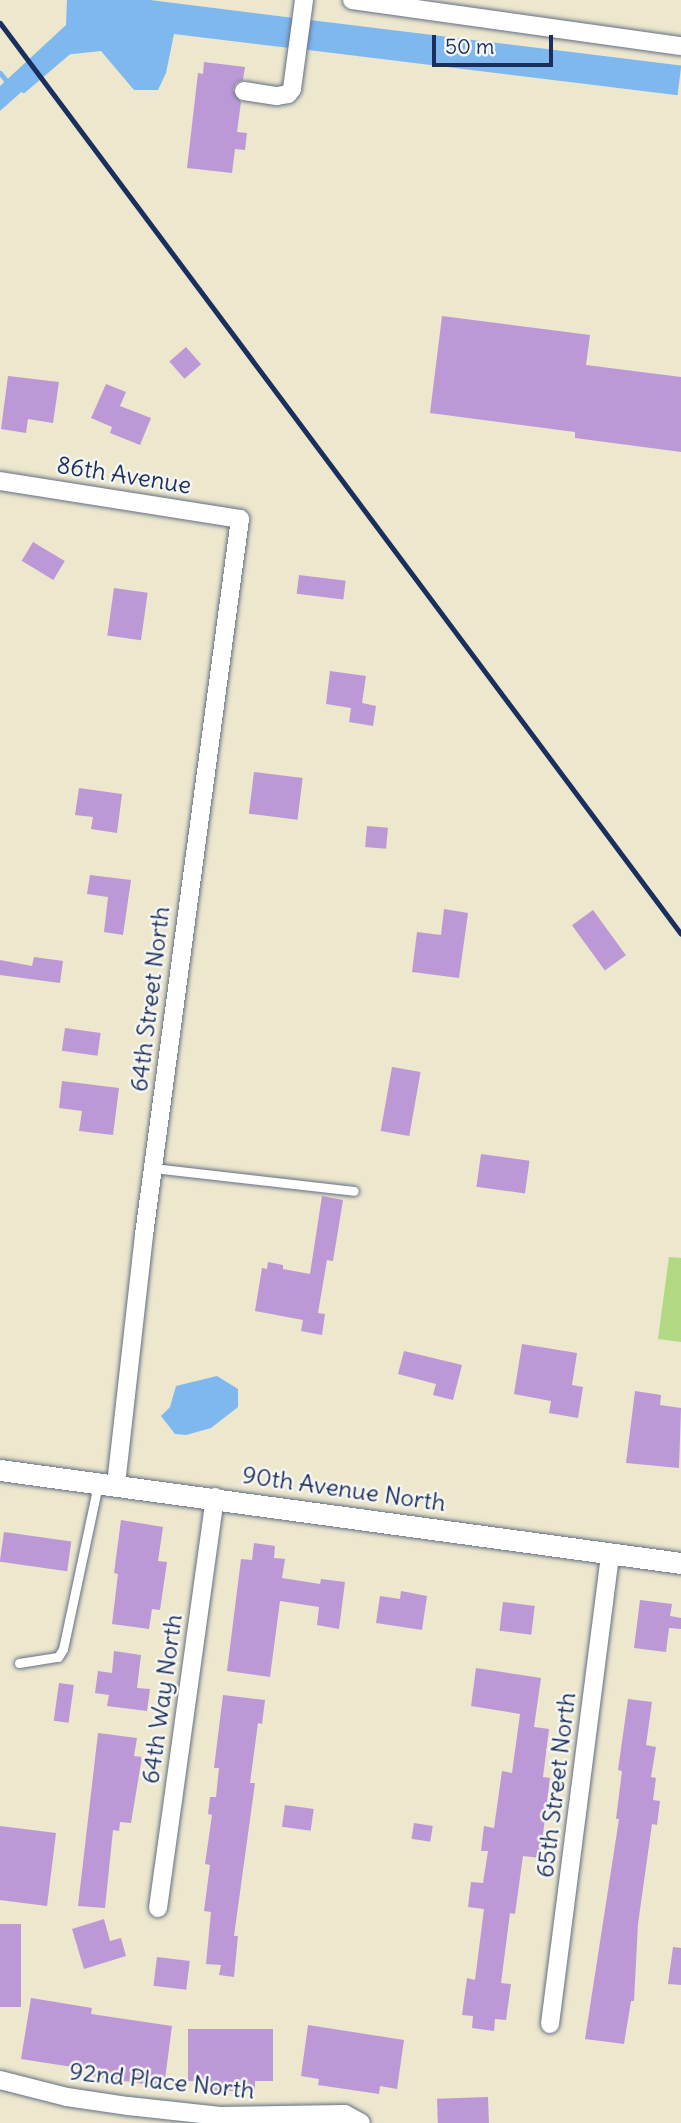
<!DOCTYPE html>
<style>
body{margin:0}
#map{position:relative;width:681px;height:2123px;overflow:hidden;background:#ece7cd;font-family:Delius,sans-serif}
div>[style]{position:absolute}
.green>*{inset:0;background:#b1d984}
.water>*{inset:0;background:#7eb8ef;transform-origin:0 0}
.stream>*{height:5px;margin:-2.5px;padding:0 2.5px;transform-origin:2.5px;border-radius:2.5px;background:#7eb8ef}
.building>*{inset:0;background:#bc99d6;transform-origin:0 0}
.roads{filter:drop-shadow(0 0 2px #646f85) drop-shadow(0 0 2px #646f85)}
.service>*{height:9px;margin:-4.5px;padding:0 4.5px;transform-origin:4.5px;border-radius:4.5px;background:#fff}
.minor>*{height:18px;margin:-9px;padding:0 9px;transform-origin:9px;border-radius:9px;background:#fff}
.tertiary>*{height:21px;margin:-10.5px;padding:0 10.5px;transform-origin:10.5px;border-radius:10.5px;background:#fff}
.rail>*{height:5px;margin:-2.5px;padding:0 2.5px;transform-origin:2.5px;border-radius:2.5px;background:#1b2f5e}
span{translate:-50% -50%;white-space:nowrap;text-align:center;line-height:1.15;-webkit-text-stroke:5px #f6f6f2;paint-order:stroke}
.street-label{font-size:24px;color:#1b2f5e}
.scale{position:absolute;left:432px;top:35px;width:121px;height:32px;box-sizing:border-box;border:4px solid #1b2f5e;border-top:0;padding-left:9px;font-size:21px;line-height:24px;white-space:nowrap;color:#1b2f5e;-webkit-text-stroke:5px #f6f6f2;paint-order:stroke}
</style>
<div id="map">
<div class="green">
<div style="clip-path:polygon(669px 1257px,681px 1258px,681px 1342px,658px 1339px)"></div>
</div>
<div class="water">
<div style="clip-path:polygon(67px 0,150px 0,294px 18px,290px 48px,174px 34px,166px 73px,158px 90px,134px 90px,101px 51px,63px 55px,0 111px,0 86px,66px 25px)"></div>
<div style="left:310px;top:20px;width:374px;height:30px;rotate:7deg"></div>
<div style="clip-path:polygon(217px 1376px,238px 1389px,238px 1407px,211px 1428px,186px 1435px,175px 1434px,161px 1416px,170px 1407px,176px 1386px)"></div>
</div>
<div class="stream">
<div style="left:0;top:73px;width:14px;rotate:51deg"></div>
<div style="left:23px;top:90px;width:60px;rotate:-40.3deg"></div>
</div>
<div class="building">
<div style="clip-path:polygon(204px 62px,245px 67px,243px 80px,236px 83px,233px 90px,241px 102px,237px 132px,247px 133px,245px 150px,235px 149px,232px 173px,187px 168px,198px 73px,203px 74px)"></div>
<div style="clip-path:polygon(442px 316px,590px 335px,586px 365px,681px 377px,681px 452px,575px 438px,575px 432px,430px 413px)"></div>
<div style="left:186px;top:347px;width:23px;height:22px;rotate:49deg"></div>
<div style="clip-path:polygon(8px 376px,59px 382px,53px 423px,28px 419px,26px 433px,1px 429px)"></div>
<div style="clip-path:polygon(106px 384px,126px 392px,120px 406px,151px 418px,140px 445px,110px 433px,112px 427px,91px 418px)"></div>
<div style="left:33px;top:542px;width:37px;height:22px;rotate:31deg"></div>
<div style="left:299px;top:575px;width:47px;height:19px;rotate:7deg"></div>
<div style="left:114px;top:588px;width:34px;height:48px;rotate:8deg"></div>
<div style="clip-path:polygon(330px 671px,366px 676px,362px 703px,376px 706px,373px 726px,349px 722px,351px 708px,326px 704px)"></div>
<div style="left:254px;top:772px;width:49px;height:42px;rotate:7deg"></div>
<div style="clip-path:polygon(79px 788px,122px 794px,117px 833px,91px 829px,93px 817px,75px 815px)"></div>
<div style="left:367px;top:826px;width:21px;height:21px;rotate:5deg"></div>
<div style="clip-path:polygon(90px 875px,131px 880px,123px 935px,104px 932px,108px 897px,87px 894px)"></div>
<div style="clip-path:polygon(444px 909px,468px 913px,459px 978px,412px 972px,417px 932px,441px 935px)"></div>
<div style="left:593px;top:910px;width:56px;height:26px;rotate:54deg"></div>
<div style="clip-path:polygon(34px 957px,63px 961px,60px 983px,0 975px,0 960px,32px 966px)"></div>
<div style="left:65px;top:1028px;width:36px;height:23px;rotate:8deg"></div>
<div style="left:392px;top:1067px;width:29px;height:65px;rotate:10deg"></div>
<div style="clip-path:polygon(62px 1081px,119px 1088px,113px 1135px,79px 1131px,82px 1111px,59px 1108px)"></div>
<div style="left:481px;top:1154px;width:49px;height:33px;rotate:8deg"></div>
<div style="clip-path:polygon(322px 1196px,343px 1200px,333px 1261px,327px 1260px,318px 1313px,325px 1314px,322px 1335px,301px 1331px,303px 1320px,255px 1311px,262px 1268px,267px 1269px,268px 1262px,283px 1265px,283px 1269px,310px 1274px)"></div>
<div style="clip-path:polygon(522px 1344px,577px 1353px,572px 1385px,583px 1387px,578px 1418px,549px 1413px,551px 1401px,514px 1394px)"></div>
<div style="clip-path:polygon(404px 1351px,462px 1365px,453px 1400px,433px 1395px,436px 1384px,398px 1374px)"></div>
<div style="clip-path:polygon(635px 1391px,661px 1395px,660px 1405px,681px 1408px,679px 1468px,626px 1463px)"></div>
<div style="clip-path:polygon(121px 1520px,163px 1527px,158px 1561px,167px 1562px,160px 1610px,152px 1609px,149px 1629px,112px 1624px,118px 1574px,114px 1573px)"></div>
<div style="left:4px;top:1532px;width:68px;height:30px;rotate:8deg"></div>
<div style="clip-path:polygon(254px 1543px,275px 1546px,274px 1558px,285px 1559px,282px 1578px,320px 1584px,321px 1579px,345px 1582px,339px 1629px,317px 1625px,319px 1607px,280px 1601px,270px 1677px,227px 1671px,241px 1559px,252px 1560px)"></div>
<div style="clip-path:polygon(401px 1591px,427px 1596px,422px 1630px,376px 1623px,380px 1596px,400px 1599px)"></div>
<div style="clip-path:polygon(640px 1600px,672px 1604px,670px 1616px,681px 1618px,681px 1629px,669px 1628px,666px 1652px,634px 1648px)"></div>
<div style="left:503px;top:1602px;width:32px;height:29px;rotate:7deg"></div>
<div style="clip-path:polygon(114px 1651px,141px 1655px,137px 1688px,150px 1689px,147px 1711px,107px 1706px,109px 1695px,95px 1693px,98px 1671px,112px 1673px)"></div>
<div style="clip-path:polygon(476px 1668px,541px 1678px,534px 1727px,549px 1729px,543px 1777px,550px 1778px,540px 1858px,523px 1856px,515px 1914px,510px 1913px,501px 1983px,511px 1984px,506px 2020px,495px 2019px,494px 2031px,472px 2028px,473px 2016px,462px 2015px,467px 1978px,475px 1980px,484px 1909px,468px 1907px,471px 1882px,483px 1883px,488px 1851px,481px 1851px,484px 1826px,494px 1828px,502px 1771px,512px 1773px,520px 1714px,471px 1706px)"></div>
<div style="left:59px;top:1683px;width:15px;height:38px;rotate:8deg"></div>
<div style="clip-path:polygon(223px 1695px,265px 1700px,262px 1724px,258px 1723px,250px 1783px,255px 1783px,234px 1936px,238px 1936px,234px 1977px,219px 1975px,221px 1965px,206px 1964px,211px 1912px,204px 1911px,210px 1865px,205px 1864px,212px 1815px,208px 1814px,210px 1797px,216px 1797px,219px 1768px,214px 1768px)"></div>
<div style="clip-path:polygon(628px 1699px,652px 1702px,646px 1745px,656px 1747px,651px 1777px,656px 1778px,653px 1800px,660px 1801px,657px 1825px,652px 1824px,638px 1924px,634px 2001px,631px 2001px,624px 2044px,585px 2039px,619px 1819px,616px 1819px,622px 1771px,618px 1770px)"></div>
<div style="clip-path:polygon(98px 1733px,137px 1738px,134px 1756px,142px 1757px,131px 1823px,120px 1822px,119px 1831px,113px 1830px,105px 1908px,78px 1906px)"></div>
<div style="left:285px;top:1805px;width:29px;height:22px;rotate:8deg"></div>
<div style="left:414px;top:1823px;width:19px;height:16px;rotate:9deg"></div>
<div style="clip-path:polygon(0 1826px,56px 1833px,47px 1906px,0 1900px)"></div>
<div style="clip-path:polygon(104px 1919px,110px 1941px,121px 1938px,126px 1956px,84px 1969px,72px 1929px)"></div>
<div style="left:0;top:1924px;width:21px;height:83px"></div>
<div style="clip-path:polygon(673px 1947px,681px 1948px,681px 1985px,668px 1984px)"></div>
<div style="left:157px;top:1957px;width:33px;height:29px;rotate:7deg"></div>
<div style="clip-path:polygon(31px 1998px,92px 2008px,91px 2014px,172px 2026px,164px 2087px,91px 2076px,92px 2070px,21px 2059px)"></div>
<div style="clip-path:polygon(308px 2025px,404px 2040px,397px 2089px,380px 2086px,379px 2094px,318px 2085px,319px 2079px,301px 2076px)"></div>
<div style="clip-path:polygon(188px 2029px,273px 2029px,273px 2081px,255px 2081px,255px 2091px,205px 2091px,205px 2081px,188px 2081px)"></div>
<div style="left:488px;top:2097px;width:26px;height:51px;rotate:88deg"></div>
</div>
<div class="roads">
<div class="service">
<div style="left:153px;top:1168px;width:202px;rotate:6.5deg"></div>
<div style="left:19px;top:1663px;width:39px;rotate:-9deg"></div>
<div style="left:58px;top:1657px;width:9px;rotate:-58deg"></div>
<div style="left:63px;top:1649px;width:169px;rotate:-78deg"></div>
</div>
<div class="minor">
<div style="left:352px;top:0;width:332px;rotate:8deg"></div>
<div style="left:244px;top:91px;width:33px;rotate:9deg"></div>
<div style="left:277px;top:96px;width:11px;rotate:-10deg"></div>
<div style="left:288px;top:94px;width:6px;rotate:-51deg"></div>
<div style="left:292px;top:89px;width:90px;rotate:-82.3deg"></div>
<div style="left:0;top:481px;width:243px;rotate:9deg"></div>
<div style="left:240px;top:519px;width:722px;rotate:97.64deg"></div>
<div style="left:144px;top:1235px;width:253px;rotate:96.4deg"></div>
<div style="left:158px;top:1908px;width:415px;rotate:-82.1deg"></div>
<div style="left:550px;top:2024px;width:475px;rotate:-82.7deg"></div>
<div style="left:0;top:2080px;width:69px;rotate:14.2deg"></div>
<div style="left:67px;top:2097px;width:62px;rotate:8.4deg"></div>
<div style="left:128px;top:2106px;width:93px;rotate:6.2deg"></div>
<div style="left:220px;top:2116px;width:125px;rotate:-0.9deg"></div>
<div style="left:345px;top:2114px;width:18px;rotate:29deg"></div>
</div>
<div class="tertiary">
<div style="left:0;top:1470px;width:687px;rotate:7.78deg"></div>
</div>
</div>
<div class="rail">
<div style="left:0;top:23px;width:1137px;rotate:53.22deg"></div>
</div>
<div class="street-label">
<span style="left:124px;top:475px;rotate:9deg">86th Avenue</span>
<span style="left:150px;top:999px;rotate:-83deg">64th Street North</span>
<span style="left:344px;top:1489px;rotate:8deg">90th Avenue North</span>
<span style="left:162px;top:1699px;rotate:-82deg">64th Way North</span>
<span style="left:556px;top:1785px;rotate:-83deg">65th Street North</span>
<span style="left:162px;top:2081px;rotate:6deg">92nd Place North</span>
</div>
<div class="scale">50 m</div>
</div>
